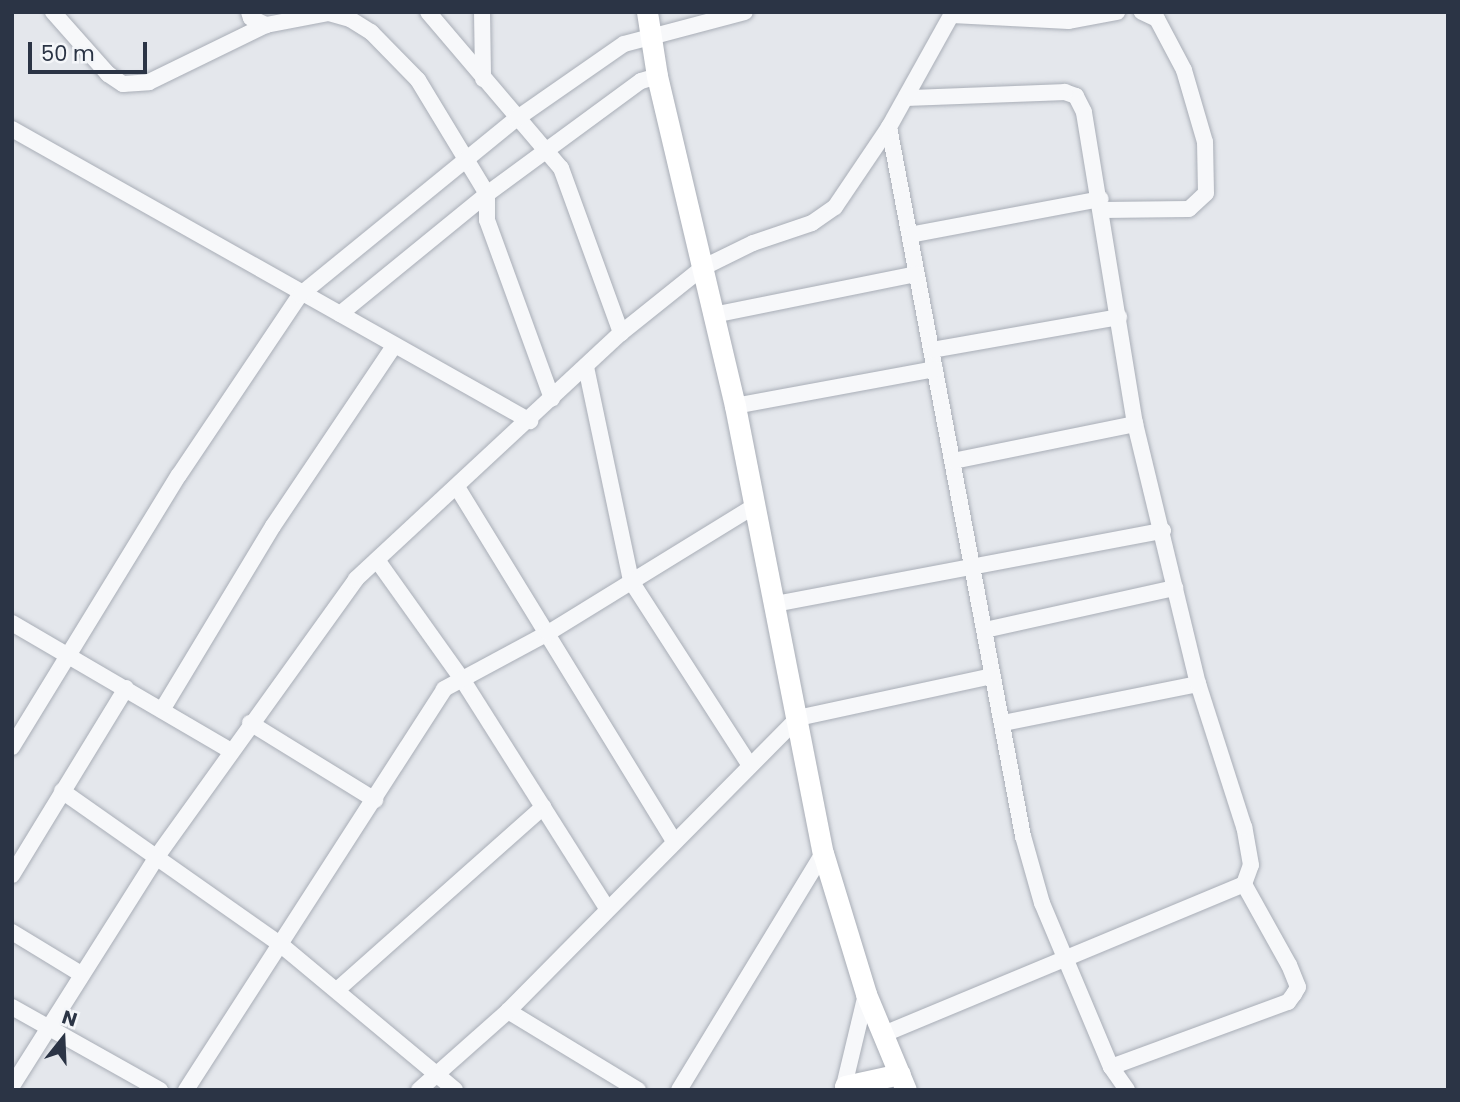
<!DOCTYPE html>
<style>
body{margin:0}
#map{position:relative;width:1460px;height:1102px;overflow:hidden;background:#e4e7ec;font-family:Poppins,sans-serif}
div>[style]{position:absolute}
.roads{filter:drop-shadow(0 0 2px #a9aeb7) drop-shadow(0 0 2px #a9aeb7)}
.street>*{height:16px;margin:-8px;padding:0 8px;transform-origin:8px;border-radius:8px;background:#f7f8fa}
.secondary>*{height:21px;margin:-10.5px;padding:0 10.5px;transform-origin:10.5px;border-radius:10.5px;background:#fff}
span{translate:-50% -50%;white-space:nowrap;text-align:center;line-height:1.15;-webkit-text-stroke:6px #f4f6f9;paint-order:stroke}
.frame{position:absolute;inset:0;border:14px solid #2b3445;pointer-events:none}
.north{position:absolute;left:28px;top:1004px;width:70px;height:70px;-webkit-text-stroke:5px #f4f6f9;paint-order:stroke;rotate:18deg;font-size:19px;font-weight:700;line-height:28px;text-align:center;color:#2b3445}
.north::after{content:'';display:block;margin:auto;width:24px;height:32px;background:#2b3445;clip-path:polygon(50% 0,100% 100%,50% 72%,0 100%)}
.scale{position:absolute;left:28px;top:42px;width:119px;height:32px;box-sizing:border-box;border:4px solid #2b3445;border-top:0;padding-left:9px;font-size:21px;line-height:24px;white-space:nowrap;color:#2b3445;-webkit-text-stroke:5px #f4f6f9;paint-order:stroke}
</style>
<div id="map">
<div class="roads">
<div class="street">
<div style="left:53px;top:12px;width:83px;rotate:48.4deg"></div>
<div style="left:108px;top:74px;width:18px;rotate:34deg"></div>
<div style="left:123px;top:84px;width:26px;rotate:-4deg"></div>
<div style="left:149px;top:82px;width:130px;rotate:-26deg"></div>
<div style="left:249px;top:12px;width:6px;rotate:72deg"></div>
<div style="left:251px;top:18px;width:17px;rotate:25deg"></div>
<div style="left:266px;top:25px;width:64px;rotate:-10.8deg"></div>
<div style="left:329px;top:13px;width:22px;rotate:16deg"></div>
<div style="left:350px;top:19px;width:25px;rotate:32deg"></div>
<div style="left:371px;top:32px;width:67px;rotate:45.6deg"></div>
<div style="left:418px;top:80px;width:133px;rotate:58.8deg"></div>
<div style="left:487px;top:194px;width:26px;rotate:90deg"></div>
<div style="left:487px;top:220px;width:190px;rotate:70deg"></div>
<div style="left:428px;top:12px;width:205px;rotate:49.6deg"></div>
<div style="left:561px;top:168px;width:176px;rotate:70deg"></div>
<div style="left:482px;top:12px;width:67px;rotate:89.1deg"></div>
<div style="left:952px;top:15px;width:117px;rotate:2.9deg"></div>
<div style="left:1069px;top:21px;width:49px;rotate:-10.6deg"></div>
<div style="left:889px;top:127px;width:722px;rotate:79.3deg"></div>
<div style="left:1023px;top:836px;width:70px;rotate:74.2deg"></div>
<div style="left:1042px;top:903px;width:178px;rotate:67.2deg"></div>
<div style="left:1111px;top:1067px;width:28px;rotate:55deg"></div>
<div style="left:12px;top:129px;width:595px;rotate:29.41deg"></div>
<div style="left:1102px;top:210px;width:87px;rotate:-0.7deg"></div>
<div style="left:1189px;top:209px;width:23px;rotate:-43deg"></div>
<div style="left:1206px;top:193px;width:51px;rotate:-91.1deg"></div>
<div style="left:1205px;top:142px;width:75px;rotate:-106.3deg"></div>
<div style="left:1184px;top:70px;width:58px;rotate:-117.9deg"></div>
<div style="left:1157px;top:19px;width:17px;rotate:-155deg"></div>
<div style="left:910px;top:235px;width:194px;rotate:-10.7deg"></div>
<div style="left:340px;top:314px;width:190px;rotate:-39.2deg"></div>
<div style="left:487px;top:194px;width:191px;rotate:-36.3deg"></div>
<div style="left:641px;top:81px;width:17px;rotate:-17deg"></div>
<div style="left:713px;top:315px;width:207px;rotate:-11.4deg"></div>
<div style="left:932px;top:350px;width:190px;rotate:-10deg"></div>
<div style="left:586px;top:367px;width:219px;rotate:78.1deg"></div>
<div style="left:631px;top:581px;width:220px;rotate:57.2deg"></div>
<div style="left:735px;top:406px;width:203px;rotate:-10.5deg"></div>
<div style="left:953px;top:461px;width:186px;rotate:-11.5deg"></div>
<div style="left:457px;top:487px;width:414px;rotate:58.5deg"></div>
<div style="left:377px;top:560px;width:146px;rotate:54.5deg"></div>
<div style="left:462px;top:679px;width:271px;rotate:57.7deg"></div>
<div style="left:775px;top:604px;width:395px;rotate:-10.7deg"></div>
<div style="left:12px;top:623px;width:251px;rotate:30.3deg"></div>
<div style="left:985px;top:630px;width:195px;rotate:-12.5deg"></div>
<div style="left:162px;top:710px;width:215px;rotate:-58.9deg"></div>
<div style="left:273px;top:526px;width:217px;rotate:-56.1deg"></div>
<div style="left:250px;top:723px;width:147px;rotate:31.6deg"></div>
<div style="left:1003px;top:723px;width:199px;rotate:-11.3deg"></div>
<div style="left:12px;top:747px;width:319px;rotate:-58.5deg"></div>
<div style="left:179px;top:475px;width:217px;rotate:-56.1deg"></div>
<div style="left:300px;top:295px;width:279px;rotate:-39.2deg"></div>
<div style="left:516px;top:119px;width:131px;rotate:-34.8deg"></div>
<div style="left:624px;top:44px;width:125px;rotate:-14.8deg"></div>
<div style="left:62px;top:791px;width:266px;rotate:35.1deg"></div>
<div style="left:280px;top:944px;width:228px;rotate:39.8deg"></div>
<div style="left:12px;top:875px;width:219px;rotate:-58.6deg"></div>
<div style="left:12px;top:932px;width:81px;rotate:31.3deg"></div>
<div style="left:337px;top:990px;width:276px;rotate:-41.6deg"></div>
<div style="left:12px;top:1007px;width:170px;rotate:29.3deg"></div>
<div style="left:508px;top:1011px;width:152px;rotate:31.3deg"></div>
<div style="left:884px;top:1034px;width:390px;rotate:-22.6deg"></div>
<div style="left:1244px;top:884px;width:20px;rotate:-70deg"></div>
<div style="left:1251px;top:865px;width:39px;rotate:-100deg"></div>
<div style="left:1244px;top:827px;width:150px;rotate:-107.8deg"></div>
<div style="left:1198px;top:684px;width:268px;rotate:-103.6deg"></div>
<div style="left:1135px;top:424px;width:316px;rotate:-99.3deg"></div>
<div style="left:1084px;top:112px;width:18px;rotate:-117deg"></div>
<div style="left:1076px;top:96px;width:12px;rotate:-160deg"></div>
<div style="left:1065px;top:92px;width:158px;rotate:177.8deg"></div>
<div style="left:1111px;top:1067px;width:189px;rotate:-20.2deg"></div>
<div style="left:1288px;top:1002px;width:10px;rotate:-53deg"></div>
<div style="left:1294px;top:994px;width:8px;rotate:-60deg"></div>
<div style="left:1298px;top:987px;width:24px;rotate:-112deg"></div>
<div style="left:1289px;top:965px;width:93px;rotate:-119.1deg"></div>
<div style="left:12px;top:1086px;width:273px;rotate:-57.7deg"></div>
<div style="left:158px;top:855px;width:340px;rotate:-54.3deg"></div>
<div style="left:356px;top:579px;width:362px;rotate:-42.9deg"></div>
<div style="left:621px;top:333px;width:104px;rotate:-38.7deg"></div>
<div style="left:702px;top:268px;width:57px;rotate:-26.1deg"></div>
<div style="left:753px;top:243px;width:62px;rotate:-18.7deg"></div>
<div style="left:812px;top:223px;width:28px;rotate:-35deg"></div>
<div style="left:835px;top:207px;width:97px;rotate:-56deg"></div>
<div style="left:889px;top:127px;width:132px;rotate:-60.9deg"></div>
<div style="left:186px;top:1090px;width:477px;rotate:-57.2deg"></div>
<div style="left:444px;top:689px;width:118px;rotate:-28.3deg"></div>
<div style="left:548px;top:633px;width:241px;rotate:-31.6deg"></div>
<div style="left:419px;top:1090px;width:119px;rotate:-41.6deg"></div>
<div style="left:508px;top:1011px;width:412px;rotate:-45.3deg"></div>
<div style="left:798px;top:718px;width:199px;rotate:-12.2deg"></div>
<div style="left:679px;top:1090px;width:277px;rotate:-58.7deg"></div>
<div style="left:843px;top:1090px;width:99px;rotate:-76.5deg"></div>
</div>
<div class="secondary">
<div style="left:647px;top:12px;width:65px;rotate:81.1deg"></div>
<div style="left:657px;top:76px;width:339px;rotate:76.7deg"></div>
<div style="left:735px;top:406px;width:456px;rotate:78.9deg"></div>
<div style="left:823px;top:853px;width:147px;rotate:73deg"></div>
<div style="left:866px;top:994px;width:104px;rotate:67.4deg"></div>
<div style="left:845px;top:1086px;width:56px;rotate:-12.3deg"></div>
</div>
</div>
<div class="frame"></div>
<div class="north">N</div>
<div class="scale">50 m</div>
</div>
